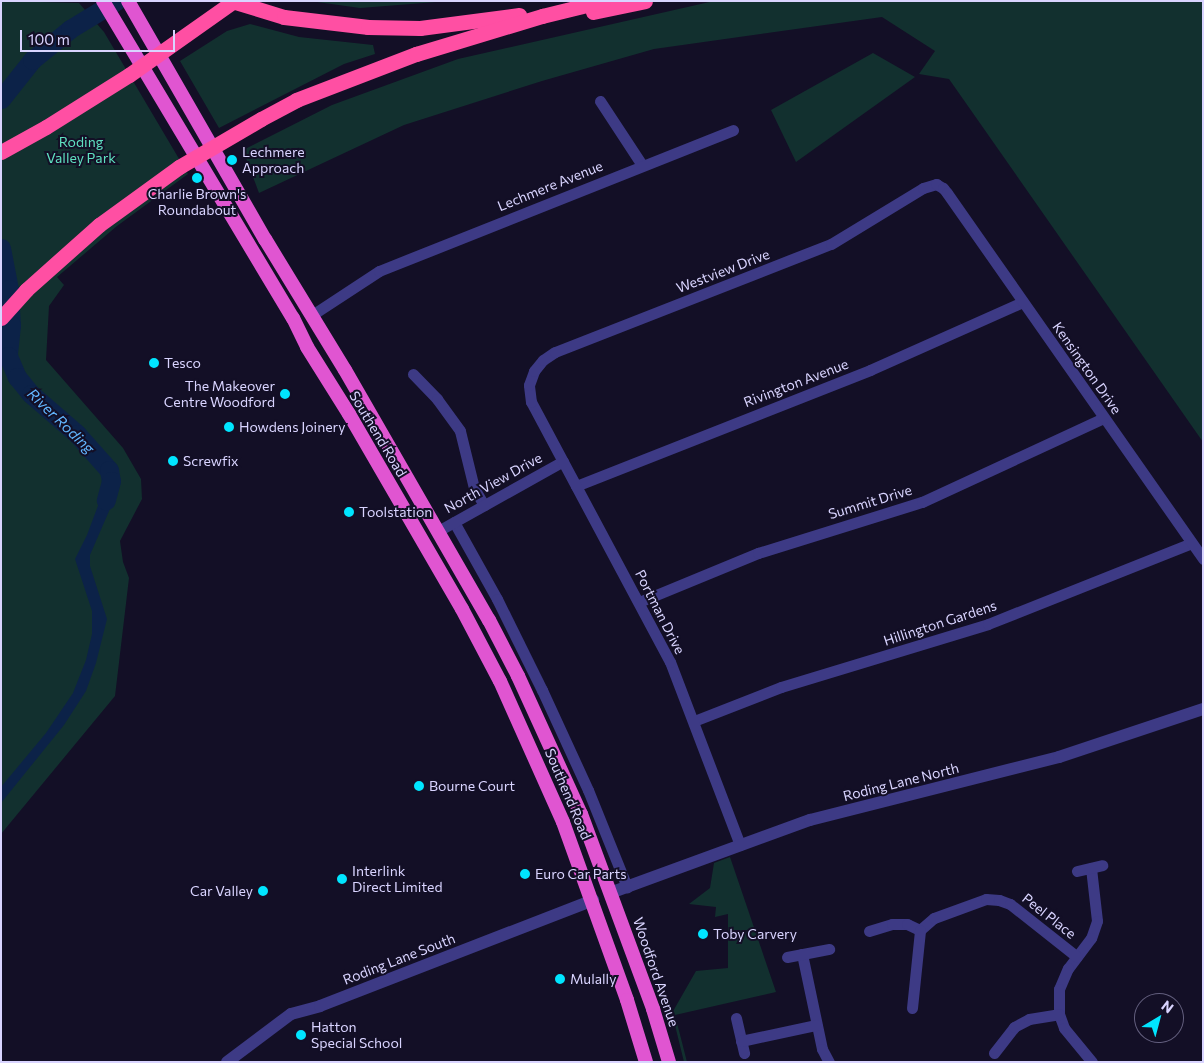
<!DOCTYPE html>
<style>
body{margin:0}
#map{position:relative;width:1204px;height:1063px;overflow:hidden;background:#130f26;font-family:Commissioner,sans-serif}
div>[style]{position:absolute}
.green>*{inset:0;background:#12302f}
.water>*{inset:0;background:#0c2248}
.river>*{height:19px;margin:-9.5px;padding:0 9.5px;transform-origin:9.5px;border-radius:9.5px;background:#0c2248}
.minor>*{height:11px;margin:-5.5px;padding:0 5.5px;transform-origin:5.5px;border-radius:5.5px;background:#3d3a85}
.tertiary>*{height:12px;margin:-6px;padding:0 6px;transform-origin:6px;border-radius:6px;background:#3d3a85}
.trunk>*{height:14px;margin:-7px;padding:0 7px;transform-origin:7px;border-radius:7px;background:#e055d1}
.motorway>*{height:15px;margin:-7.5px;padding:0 7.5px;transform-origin:7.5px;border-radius:7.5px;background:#ff4fa3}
.motorway-bridge>*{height:15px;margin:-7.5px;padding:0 7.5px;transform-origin:7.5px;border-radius:7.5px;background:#ff4fa3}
.dots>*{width:14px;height:14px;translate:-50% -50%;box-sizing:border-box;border:2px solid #130f26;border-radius:50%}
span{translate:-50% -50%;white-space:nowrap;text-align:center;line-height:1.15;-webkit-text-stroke:4px #130f26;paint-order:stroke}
.park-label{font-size:14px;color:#5fe0c0}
.poi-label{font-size:14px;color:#d9d4ff}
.left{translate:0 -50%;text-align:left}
.right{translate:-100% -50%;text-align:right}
.street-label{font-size:14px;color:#d9d4ff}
.water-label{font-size:15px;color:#62b6ff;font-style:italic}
.frame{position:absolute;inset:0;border:2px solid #d9d4ff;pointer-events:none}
.north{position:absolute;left:1134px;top:993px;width:50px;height:50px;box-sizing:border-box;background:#130f26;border:1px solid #625e7d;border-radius:50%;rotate:37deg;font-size:14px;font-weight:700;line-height:20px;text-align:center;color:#d9d4ff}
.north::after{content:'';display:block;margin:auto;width:18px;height:22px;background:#00e5ff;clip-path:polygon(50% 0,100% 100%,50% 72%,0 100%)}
.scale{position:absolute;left:20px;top:30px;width:155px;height:22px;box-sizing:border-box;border:2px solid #d9d4ff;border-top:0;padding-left:6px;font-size:15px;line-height:18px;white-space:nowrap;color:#d9d4ff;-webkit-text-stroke:4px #130f26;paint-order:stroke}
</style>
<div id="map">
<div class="green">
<div style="clip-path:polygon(1px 1px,79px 3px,104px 32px,188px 174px,117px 226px,57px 277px,64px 285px,49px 306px,46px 360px,123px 448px,141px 479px,142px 499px,120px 541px,123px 562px,129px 578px,115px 696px,1px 834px)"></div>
<div style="clip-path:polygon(310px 1px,449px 1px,360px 8px)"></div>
<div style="clip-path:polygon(714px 1px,1203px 1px,1203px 442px,949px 79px,919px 74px,935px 51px,882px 17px,654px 49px,542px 81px,404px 125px,259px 193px,243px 150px,332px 105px,458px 59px)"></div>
<div style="clip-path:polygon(250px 24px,299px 37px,373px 45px,375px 54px,344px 64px,219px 128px,180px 61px,227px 31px)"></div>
<div style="clip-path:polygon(873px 53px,915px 77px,796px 162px,771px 110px)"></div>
<div style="clip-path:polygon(730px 857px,776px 992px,675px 1015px,687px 1062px,684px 1062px,672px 1013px,696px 971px,728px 968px,728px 914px,715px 917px,716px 907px,689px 904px,710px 888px,714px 863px)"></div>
</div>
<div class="water">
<div style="clip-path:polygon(116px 468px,116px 495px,90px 555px,90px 566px,107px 619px,96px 663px,86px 691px,64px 725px,1px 803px,1px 787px,46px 733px,73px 693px,86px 660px,92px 634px,92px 611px,75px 559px,87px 535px,102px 495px,104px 480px)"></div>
</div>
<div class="river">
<div style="left:1px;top:99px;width:50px;rotate:-51.5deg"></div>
<div style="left:32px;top:60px;width:49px;rotate:-39.2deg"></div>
<div style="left:70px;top:29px;width:54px;rotate:-31.3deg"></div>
<div style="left:1px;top:248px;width:42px;rotate:79deg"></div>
<div style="left:9px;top:289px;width:36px;rotate:87deg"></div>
<div style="left:11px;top:325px;width:31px;rotate:96deg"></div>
<div style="left:8px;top:356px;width:23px;rotate:67deg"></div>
<div style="left:17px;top:377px;width:22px;rotate:51deg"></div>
<div style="left:31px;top:394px;width:61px;rotate:41deg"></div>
<div style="left:77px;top:434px;width:48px;rotate:48.4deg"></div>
<div style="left:109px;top:470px;width:11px;rotate:80deg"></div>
<div style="left:111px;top:481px;width:20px;rotate:105deg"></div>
</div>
<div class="minor">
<div style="left:600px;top:101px;width:77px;rotate:56.7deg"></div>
<div style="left:312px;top:315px;width:80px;rotate:-33.3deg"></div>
<div style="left:379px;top:271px;width:381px;rotate:-21.7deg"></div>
<div style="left:413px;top:374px;width:35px;rotate:46deg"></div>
<div style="left:437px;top:399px;width:39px;rotate:54deg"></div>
<div style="left:460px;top:431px;width:59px;rotate:76.2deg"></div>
<div style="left:474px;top:488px;width:20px;rotate:60deg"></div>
<div style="left:576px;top:486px;width:316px;rotate:-21.5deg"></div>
<div style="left:870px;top:370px;width:167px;rotate:-24deg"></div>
<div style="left:454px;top:522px;width:88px;rotate:60.8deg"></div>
<div style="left:497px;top:599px;width:102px;rotate:63.7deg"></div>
<div style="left:542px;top:690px;width:110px;rotate:65.3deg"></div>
<div style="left:588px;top:790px;width:105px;rotate:68.1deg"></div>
<div style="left:438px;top:531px;width:143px;rotate:-29.2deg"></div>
<div style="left:639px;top:602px;width:129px;rotate:-22.4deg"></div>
<div style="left:758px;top:553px;width:172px;rotate:-17.3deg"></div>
<div style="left:922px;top:502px;width:200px;rotate:-24.8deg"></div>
<div style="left:694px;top:721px;width:93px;rotate:-21.3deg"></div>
<div style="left:781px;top:687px;width:216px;rotate:-16.9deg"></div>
<div style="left:988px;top:624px;width:219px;rotate:-21.7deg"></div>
<div style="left:740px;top:845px;width:196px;rotate:-110.9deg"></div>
<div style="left:670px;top:662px;width:295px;rotate:-118.1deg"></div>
<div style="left:531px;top:402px;width:17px;rotate:-97deg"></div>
<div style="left:529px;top:385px;width:15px;rotate:-70deg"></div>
<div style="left:534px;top:371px;width:14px;rotate:-51deg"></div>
<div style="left:543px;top:360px;width:14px;rotate:-34deg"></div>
<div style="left:555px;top:352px;width:296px;rotate:-21.4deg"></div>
<div style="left:831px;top:244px;width:108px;rotate:-31.3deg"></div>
<div style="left:923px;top:188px;width:14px;rotate:-17deg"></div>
<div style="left:936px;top:184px;width:8px;rotate:30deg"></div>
<div style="left:943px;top:188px;width:6px;rotate:51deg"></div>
<div style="left:947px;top:193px;width:447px;rotate:55deg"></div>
<div style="left:1091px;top:868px;width:53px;rotate:83.5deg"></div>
<div style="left:1097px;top:921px;width:18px;rotate:109deg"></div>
<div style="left:1091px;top:938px;width:38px;rotate:127deg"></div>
<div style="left:1068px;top:968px;width:23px;rotate:113deg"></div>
<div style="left:1059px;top:989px;width:25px;rotate:90deg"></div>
<div style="left:1059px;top:1014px;width:15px;rotate:70deg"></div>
<div style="left:1064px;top:1028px;width:44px;rotate:50.5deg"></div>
<div style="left:1077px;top:871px;width:26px;rotate:-13deg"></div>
<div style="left:869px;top:931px;width:24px;rotate:-17deg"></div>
<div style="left:892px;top:924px;width:15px"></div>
<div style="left:907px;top:924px;width:14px;rotate:25deg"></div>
<div style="left:920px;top:930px;width:18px;rotate:-41deg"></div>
<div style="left:934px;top:918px;width:55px;rotate:-20.1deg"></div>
<div style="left:986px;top:899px;width:13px;rotate:4deg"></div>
<div style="left:999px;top:900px;width:12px;rotate:20deg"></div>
<div style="left:1010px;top:904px;width:85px;rotate:38.3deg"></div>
<div style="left:802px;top:954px;width:97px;rotate:78.1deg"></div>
<div style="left:822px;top:1049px;width:15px;rotate:62deg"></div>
<div style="left:787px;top:957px;width:43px;rotate:-10.8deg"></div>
<div style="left:912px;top:1008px;width:78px;rotate:-84.1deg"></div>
<div style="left:736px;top:1018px;width:36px;rotate:77deg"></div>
<div style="left:741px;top:1041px;width:77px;rotate:-12deg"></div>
<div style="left:994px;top:1053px;width:33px;rotate:-52deg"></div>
<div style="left:1014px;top:1027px;width:17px;rotate:-28deg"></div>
<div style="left:1029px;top:1019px;width:30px;rotate:-9deg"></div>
</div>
<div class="tertiary">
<div style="left:610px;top:893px;width:213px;rotate:-20.1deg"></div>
<div style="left:810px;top:820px;width:257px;rotate:-14.2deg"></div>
<div style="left:1059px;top:757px;width:152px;rotate:-18.4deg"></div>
<div style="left:227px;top:1062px;width:80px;rotate:-36.9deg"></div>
<div style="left:291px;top:1014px;width:30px;rotate:-15deg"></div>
<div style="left:320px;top:1006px;width:293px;rotate:-21.2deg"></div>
</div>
<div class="trunk">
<div style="left:103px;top:1px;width:370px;rotate:59.1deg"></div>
<div style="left:293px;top:318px;width:32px;rotate:64deg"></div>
<div style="left:307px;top:347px;width:79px;rotate:57.9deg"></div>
<div style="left:349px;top:414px;width:225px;rotate:59.9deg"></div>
<div style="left:462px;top:609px;width:81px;rotate:62.2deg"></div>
<div style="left:500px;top:681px;width:154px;rotate:65.9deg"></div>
<div style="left:563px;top:822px;width:189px;rotate:70.2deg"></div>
<div style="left:627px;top:1000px;width:65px;rotate:73deg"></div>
<div style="left:128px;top:1px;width:275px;rotate:60.1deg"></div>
<div style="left:265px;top:239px;width:153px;rotate:58.6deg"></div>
<div style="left:345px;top:370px;width:289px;rotate:60.1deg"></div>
<div style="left:489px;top:620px;width:63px;rotate:62.6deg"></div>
<div style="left:518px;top:676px;width:152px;rotate:65.5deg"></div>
<div style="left:581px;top:814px;width:208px;rotate:69.7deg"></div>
<div style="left:653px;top:1009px;width:55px;rotate:73.2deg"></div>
</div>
<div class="motorway">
<div style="left:232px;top:1px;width:54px;rotate:17.1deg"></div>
<div style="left:284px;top:17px;width:85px;rotate:6.8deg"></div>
<div style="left:368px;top:27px;width:52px;rotate:1.1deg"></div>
<div style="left:420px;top:28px;width:100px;rotate:-7.5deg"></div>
<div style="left:593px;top:12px;width:53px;rotate:-11.9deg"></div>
<div style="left:261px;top:119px;width:40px;rotate:-28deg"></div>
<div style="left:296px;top:100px;width:129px;rotate:-21deg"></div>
<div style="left:416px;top:54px;width:132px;rotate:-16.8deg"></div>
<div style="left:542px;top:16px;width:63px;rotate:-13.8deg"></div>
<div style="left:1px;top:152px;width:51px;rotate:-29.1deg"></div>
</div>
<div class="motorway-bridge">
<div style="left:46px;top:127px;width:98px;rotate:-32.1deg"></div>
<div style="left:129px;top:75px;width:128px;rotate:-35.2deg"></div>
<div style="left:1px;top:318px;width:38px;rotate:-48deg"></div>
<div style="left:26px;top:290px;width:98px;rotate:-41.7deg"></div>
<div style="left:99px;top:225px;width:99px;rotate:-35.9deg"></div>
<div style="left:179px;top:167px;width:95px;rotate:-30.3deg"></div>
</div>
<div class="dots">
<div style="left:232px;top:160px;background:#00e5ff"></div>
<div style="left:197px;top:178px;background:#00e5ff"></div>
<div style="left:154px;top:363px;background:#00e5ff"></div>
<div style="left:285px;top:394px;background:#00e5ff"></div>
<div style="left:229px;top:427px;background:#00e5ff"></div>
<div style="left:173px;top:461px;background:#00e5ff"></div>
<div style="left:349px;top:512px;background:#00e5ff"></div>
<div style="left:419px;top:786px;background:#00e5ff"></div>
<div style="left:525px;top:874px;background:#00e5ff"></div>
<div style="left:342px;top:879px;background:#00e5ff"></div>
<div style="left:263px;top:891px;background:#00e5ff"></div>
<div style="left:703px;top:934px;background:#00e5ff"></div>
<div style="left:560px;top:979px;background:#00e5ff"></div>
<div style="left:301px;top:1035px;background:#00e5ff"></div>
</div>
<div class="park-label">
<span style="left:81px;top:150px">Roding<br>Valley Park</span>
</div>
<div class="poi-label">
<span class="left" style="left:242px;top:160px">Lechmere<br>Approach</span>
<span style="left:197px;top:202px">Charlie Brown's<br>Roundabout</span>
<span class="left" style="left:164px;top:363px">Tesco</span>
<span class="right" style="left:275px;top:394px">The Makeover<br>Centre Woodford</span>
<span class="left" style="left:239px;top:427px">Howdens Joinery</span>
<span class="left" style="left:183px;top:461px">Screwfix</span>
<span class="left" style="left:359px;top:512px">Toolstation</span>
<span class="left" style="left:429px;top:786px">Bourne Court</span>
<span class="left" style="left:352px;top:879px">Interlink<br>Direct Limited</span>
<span class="left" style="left:535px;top:874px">Euro Car Parts</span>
<span class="right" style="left:253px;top:891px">Car Valley</span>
<span class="left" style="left:713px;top:934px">Toby Carvery</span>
<span class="left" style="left:570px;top:979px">Mulally</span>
<span class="left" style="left:311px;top:1035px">Hatton<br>Special School</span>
</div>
<div class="street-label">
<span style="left:550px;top:186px;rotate:-22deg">Lechmere Avenue</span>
<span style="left:723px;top:271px;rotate:-21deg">Westview Drive</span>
<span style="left:1087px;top:368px;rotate:55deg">Kensington Drive</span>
<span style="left:796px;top:383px;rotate:-21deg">Rivington Avenue</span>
<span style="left:378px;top:434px;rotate:59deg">Southend Road</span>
<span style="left:493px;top:483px;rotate:-29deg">North View Drive</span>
<span style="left:870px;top:502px;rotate:-17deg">Summit Drive</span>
<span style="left:660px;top:612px;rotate:63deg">Portman Drive</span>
<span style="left:940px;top:623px;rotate:-18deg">Hillington Gardens</span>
<span style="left:901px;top:782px;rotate:-14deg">Roding Lane North</span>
<span style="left:568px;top:794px;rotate:67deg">Southend Road</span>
<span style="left:1049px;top:916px;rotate:38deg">Peel Place</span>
<span style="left:399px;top:959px;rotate:-21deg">Roding Lane South</span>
<span style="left:656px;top:972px;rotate:71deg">Woodford Avenue</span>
</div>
<div class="water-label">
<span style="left:61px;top:421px;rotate:44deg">River Roding</span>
</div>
<div class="frame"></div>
<div class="north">N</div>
<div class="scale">100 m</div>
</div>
